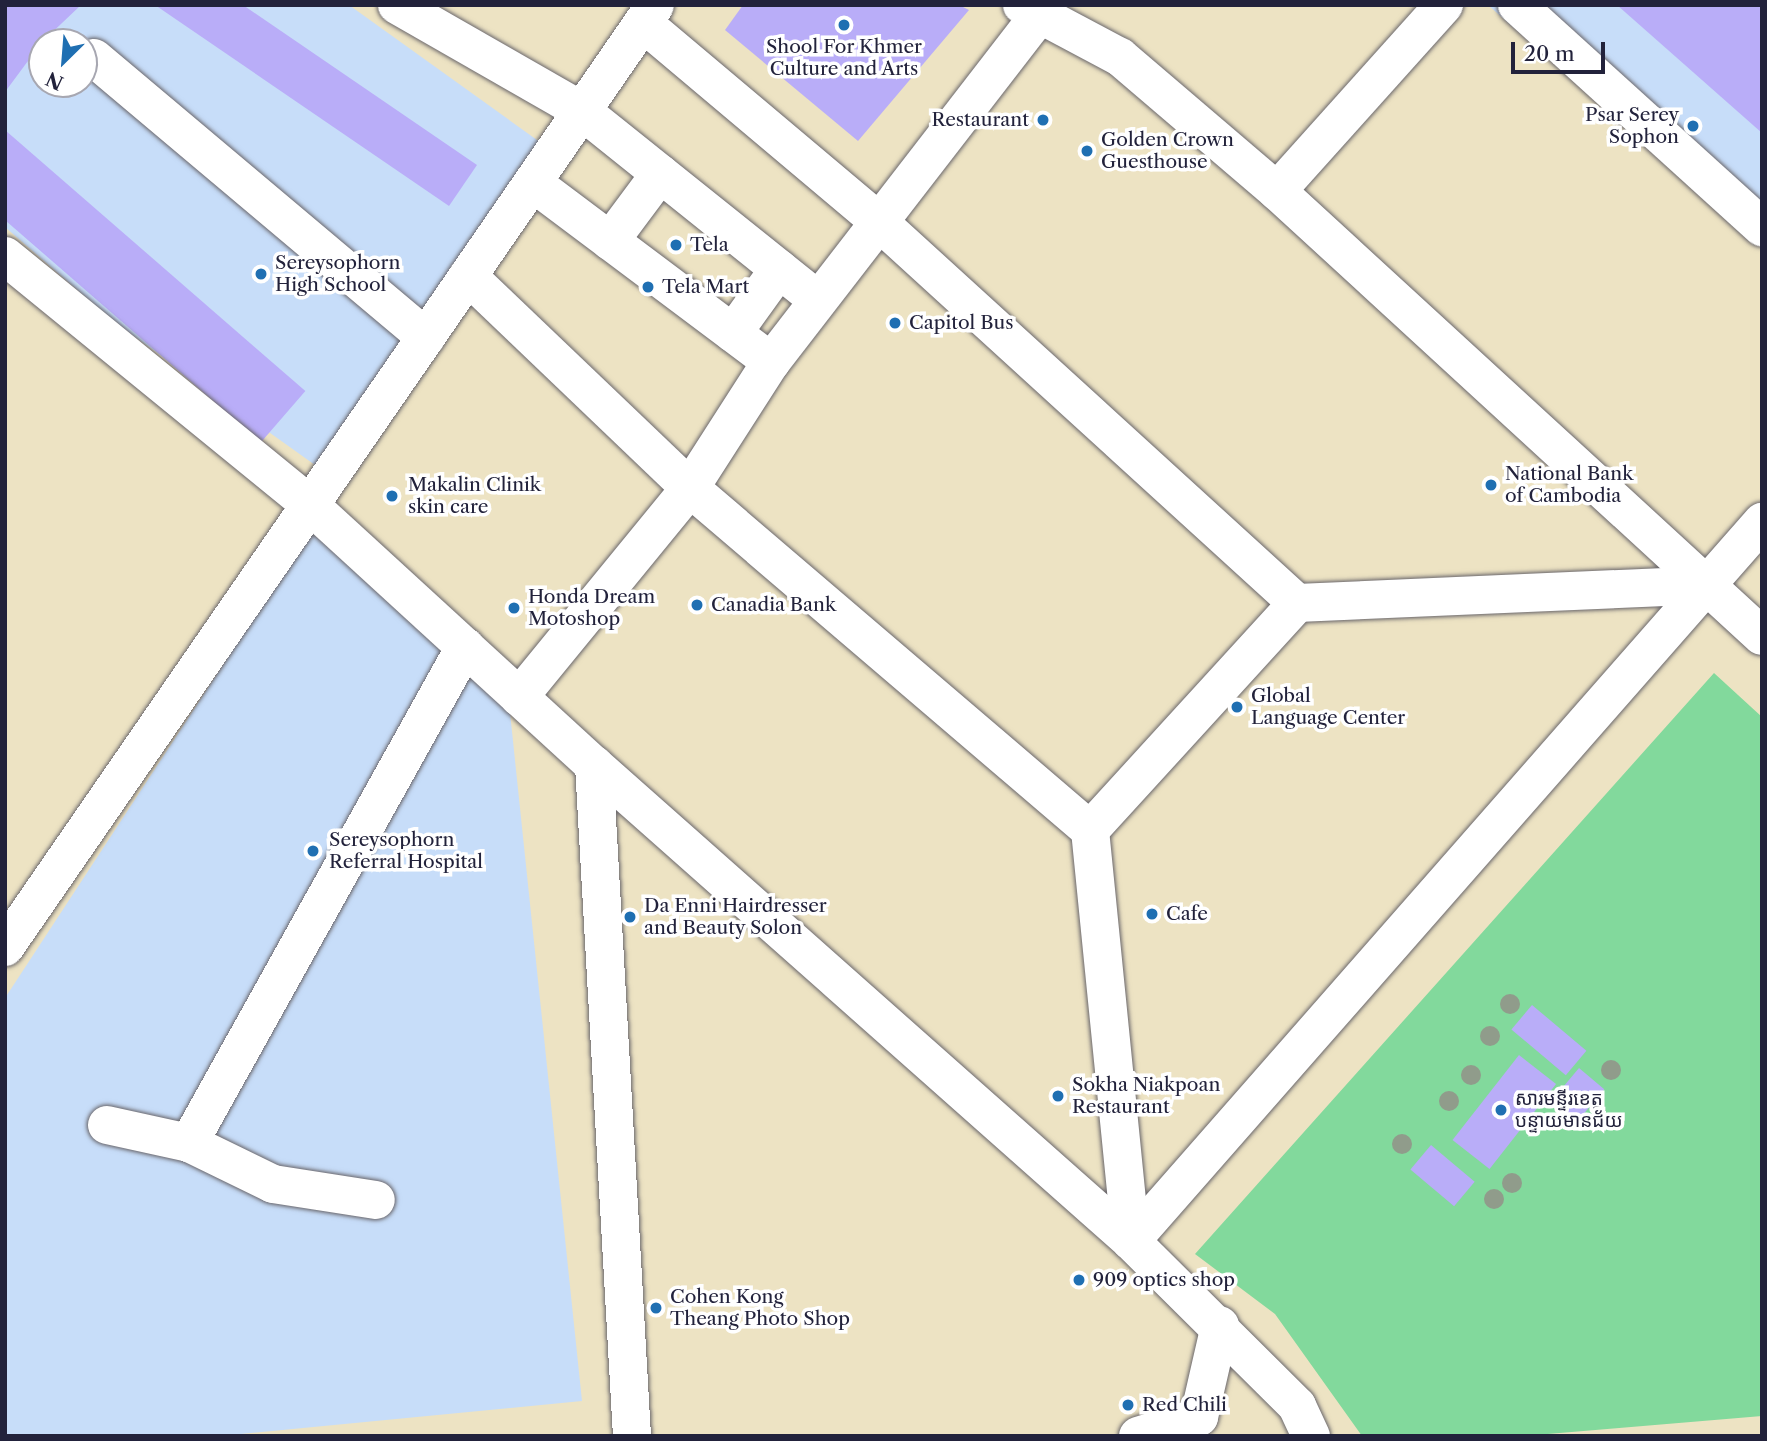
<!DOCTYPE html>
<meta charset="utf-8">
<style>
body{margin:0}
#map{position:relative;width:1767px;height:1441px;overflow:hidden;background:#ede3c3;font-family:"Libre Caslon Text","Noto Sans Khmer",serif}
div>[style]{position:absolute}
.built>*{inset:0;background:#c7ddf9}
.green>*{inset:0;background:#82d99c}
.building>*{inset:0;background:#b9adf8;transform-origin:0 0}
.roads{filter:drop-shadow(0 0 2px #69666b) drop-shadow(0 0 2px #69666b)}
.minor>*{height:38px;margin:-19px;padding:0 19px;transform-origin:19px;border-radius:19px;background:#fff}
.major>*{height:38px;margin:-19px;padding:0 19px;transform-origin:19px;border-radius:19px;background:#fff}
.trees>*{width:20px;height:20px;margin:-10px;border-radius:50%;background:#909c8b}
.dots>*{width:19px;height:19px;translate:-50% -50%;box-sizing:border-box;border:4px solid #fff;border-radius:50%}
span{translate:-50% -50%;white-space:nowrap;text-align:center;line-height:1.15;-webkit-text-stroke:7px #fff;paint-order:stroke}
.poi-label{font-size:19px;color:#22223b}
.right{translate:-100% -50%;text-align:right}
.left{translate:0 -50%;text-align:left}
.frame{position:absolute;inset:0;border:7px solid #22223b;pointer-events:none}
.north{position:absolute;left:28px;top:28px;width:70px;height:70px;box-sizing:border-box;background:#fff;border:2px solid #a7a7b1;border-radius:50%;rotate:205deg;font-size:19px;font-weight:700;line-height:28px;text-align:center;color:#22223b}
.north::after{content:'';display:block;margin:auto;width:24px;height:32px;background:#1f6fb2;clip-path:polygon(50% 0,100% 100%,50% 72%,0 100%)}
.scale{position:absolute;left:1511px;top:42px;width:94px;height:32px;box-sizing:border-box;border:4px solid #22223b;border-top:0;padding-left:9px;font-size:21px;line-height:24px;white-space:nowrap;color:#22223b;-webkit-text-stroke:5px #fff;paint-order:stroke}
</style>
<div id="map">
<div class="built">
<div style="clip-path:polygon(evenodd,5px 5px,349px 5px,551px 150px,322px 470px,114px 322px,5px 227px,5px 5px,42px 42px,84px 42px,84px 84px,42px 84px,42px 42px)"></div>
<div style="clip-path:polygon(1488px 5px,1762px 5px,1762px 247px)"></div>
<div style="clip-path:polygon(312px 529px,509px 703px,582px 1401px,221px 1436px,5px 1436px,5px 998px)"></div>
</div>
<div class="green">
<div style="clip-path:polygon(1714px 673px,1762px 717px,1762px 1416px,1523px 1436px,1362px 1436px,1275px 1314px,1195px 1254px)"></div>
</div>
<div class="building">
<div style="clip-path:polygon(5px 5px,81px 5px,42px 42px,5px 92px)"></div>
<div style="clip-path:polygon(155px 5px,243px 5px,477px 165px,449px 206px)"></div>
<div style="clip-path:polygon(743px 5px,959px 5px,969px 10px,858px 141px,725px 30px)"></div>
<div style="clip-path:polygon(1617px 5px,1762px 5px,1762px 133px)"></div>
<div style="left:5px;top:130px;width:398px;height:68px;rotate:41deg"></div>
<div style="left:1532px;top:1005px;width:71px;height:32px;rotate:40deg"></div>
<div style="left:1519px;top:1055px;width:47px;height:108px;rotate:38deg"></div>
<div style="left:1579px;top:1068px;width:33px;height:42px;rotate:40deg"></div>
<div style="left:1431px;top:1145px;width:57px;height:32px;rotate:40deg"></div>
</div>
<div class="roads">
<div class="minor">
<div style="left:397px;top:5px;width:213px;rotate:29.8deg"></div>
<div style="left:582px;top:111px;width:302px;rotate:38.7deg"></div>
<div style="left:1022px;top:5px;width:111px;rotate:28deg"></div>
<div style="left:1120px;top:57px;width:206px;rotate:40.5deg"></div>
<div style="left:1277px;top:191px;width:658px;rotate:42.54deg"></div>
<div style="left:1517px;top:5px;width:331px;rotate:42.2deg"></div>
<div style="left:643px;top:23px;width:307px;rotate:40.1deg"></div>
<div style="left:878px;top:221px;width:567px;rotate:42.36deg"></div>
<div style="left:1297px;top:603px;width:409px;rotate:-2.5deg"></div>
<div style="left:94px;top:58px;width:434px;rotate:40.1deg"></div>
<div style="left:533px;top:183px;width:298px;rotate:36.9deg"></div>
<div style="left:1277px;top:191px;width:250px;rotate:-48.1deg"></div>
<div style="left:610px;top:241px;width:84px;rotate:-53.3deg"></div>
<div style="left:5px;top:256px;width:394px;rotate:39.2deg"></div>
<div style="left:468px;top:276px;width:307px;rotate:43.7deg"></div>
<div style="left:690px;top:488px;width:526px;rotate:40.53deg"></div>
<div style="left:1090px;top:830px;width:413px;rotate:84.3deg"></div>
<div style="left:733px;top:333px;width:79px;rotate:-54.3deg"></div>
<div style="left:519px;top:697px;width:270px;rotate:-50.7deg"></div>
<div style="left:690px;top:488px;width:150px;rotate:-57.3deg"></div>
<div style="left:771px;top:362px;width:451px;rotate:-52.3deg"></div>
<div style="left:594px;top:765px;width:718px;rotate:41.55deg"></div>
<div style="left:1131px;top:1241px;width:234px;rotate:44.8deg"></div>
<div style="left:1297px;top:1406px;width:33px;rotate:65deg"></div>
<div style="left:1090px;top:830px;width:307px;rotate:-47.6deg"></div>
<div style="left:107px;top:1125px;width:84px;rotate:12.4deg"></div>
<div style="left:189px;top:1143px;width:93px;rotate:26deg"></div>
<div style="left:273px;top:1184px;width:104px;rotate:8.8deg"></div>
<div style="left:189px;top:1143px;width:568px;rotate:-60.91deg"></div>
<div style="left:1131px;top:1241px;width:957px;rotate:-48.73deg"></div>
<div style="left:1138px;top:1436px;width:64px;rotate:-17.3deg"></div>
<div style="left:1199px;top:1417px;width:94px;rotate:-77.1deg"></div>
</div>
<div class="major">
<div style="left:310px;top:505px;width:385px;rotate:42.5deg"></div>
<div style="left:594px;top:765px;width:672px;rotate:86.76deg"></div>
<div style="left:5px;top:947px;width:1144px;rotate:-55.39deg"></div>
</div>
</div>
<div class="trees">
<div style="left:1510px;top:1004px"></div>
<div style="left:1490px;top:1036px"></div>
<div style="left:1611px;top:1070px"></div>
<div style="left:1471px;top:1075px"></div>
<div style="left:1449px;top:1101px"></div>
<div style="left:1402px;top:1144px"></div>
<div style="left:1512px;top:1183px"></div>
<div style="left:1494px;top:1199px"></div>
</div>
<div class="dots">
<div style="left:844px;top:25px;background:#1f6fb2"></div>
<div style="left:1043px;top:120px;background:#1f6fb2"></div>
<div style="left:1693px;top:126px;background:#1f6fb2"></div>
<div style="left:1087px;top:151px;background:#1f6fb2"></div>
<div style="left:676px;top:245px;background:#1f6fb2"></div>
<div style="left:261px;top:274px;background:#1f6fb2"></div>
<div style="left:648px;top:287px;background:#1f6fb2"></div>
<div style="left:895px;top:323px;background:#1f6fb2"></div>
<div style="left:1491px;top:485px;background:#1f6fb2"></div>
<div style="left:392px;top:496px;background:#1f6fb2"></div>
<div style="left:697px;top:605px;background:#1f6fb2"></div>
<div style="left:514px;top:608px;background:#1f6fb2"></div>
<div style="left:1237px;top:707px;background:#1f6fb2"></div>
<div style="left:313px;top:851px;background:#1f6fb2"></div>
<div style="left:1152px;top:914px;background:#1f6fb2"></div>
<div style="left:630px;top:917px;background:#1f6fb2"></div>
<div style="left:1058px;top:1096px;background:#1f6fb2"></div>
<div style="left:1501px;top:1110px;background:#1f6fb2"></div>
<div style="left:1079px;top:1280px;background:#1f6fb2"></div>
<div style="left:656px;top:1308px;background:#1f6fb2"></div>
<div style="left:1128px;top:1405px;background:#1f6fb2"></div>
</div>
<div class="poi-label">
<span style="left:844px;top:58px">Shool For Khmer<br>Culture and Arts</span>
<span class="right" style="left:1679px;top:126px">Psar Serey<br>Sophon</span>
<span class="right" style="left:1029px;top:120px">Restaurant</span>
<span class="left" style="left:1101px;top:151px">Golden Crown<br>Guesthouse</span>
<span class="left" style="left:690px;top:245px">Tela</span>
<span class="left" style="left:275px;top:274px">Sereysophorn<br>High School</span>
<span class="left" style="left:662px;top:287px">Tela Mart</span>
<span class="left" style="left:909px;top:323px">Capitol Bus</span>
<span class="left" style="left:1505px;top:485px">National Bank<br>of Cambodia</span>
<span class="left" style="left:408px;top:496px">Makalin Clinik<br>skin care</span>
<span class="left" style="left:528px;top:608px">Honda Dream<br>Motoshop</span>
<span class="left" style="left:711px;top:605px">Canadia Bank</span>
<span class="left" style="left:1251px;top:707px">Global<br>Language Center</span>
<span class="left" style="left:329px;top:851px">Sereysophorn<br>Referral Hospital</span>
<span class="left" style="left:644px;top:917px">Da Enni Hairdresser<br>and Beauty Solon</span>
<span class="left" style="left:1166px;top:914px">Cafe</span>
<span class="left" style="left:1072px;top:1096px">Sokha Niakpoan<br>Restaurant</span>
<span class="left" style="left:1515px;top:1110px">សារមន្ទីរខេត្ត<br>បន្ទាយមានជ័យ</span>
<span class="left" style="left:1093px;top:1280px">909 optics shop</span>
<span class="left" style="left:670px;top:1308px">Cohen Kong<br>Theang Photo Shop</span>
<span class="left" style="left:1142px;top:1405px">Red Chili</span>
</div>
<div class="frame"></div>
<div class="north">N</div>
<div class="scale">20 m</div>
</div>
